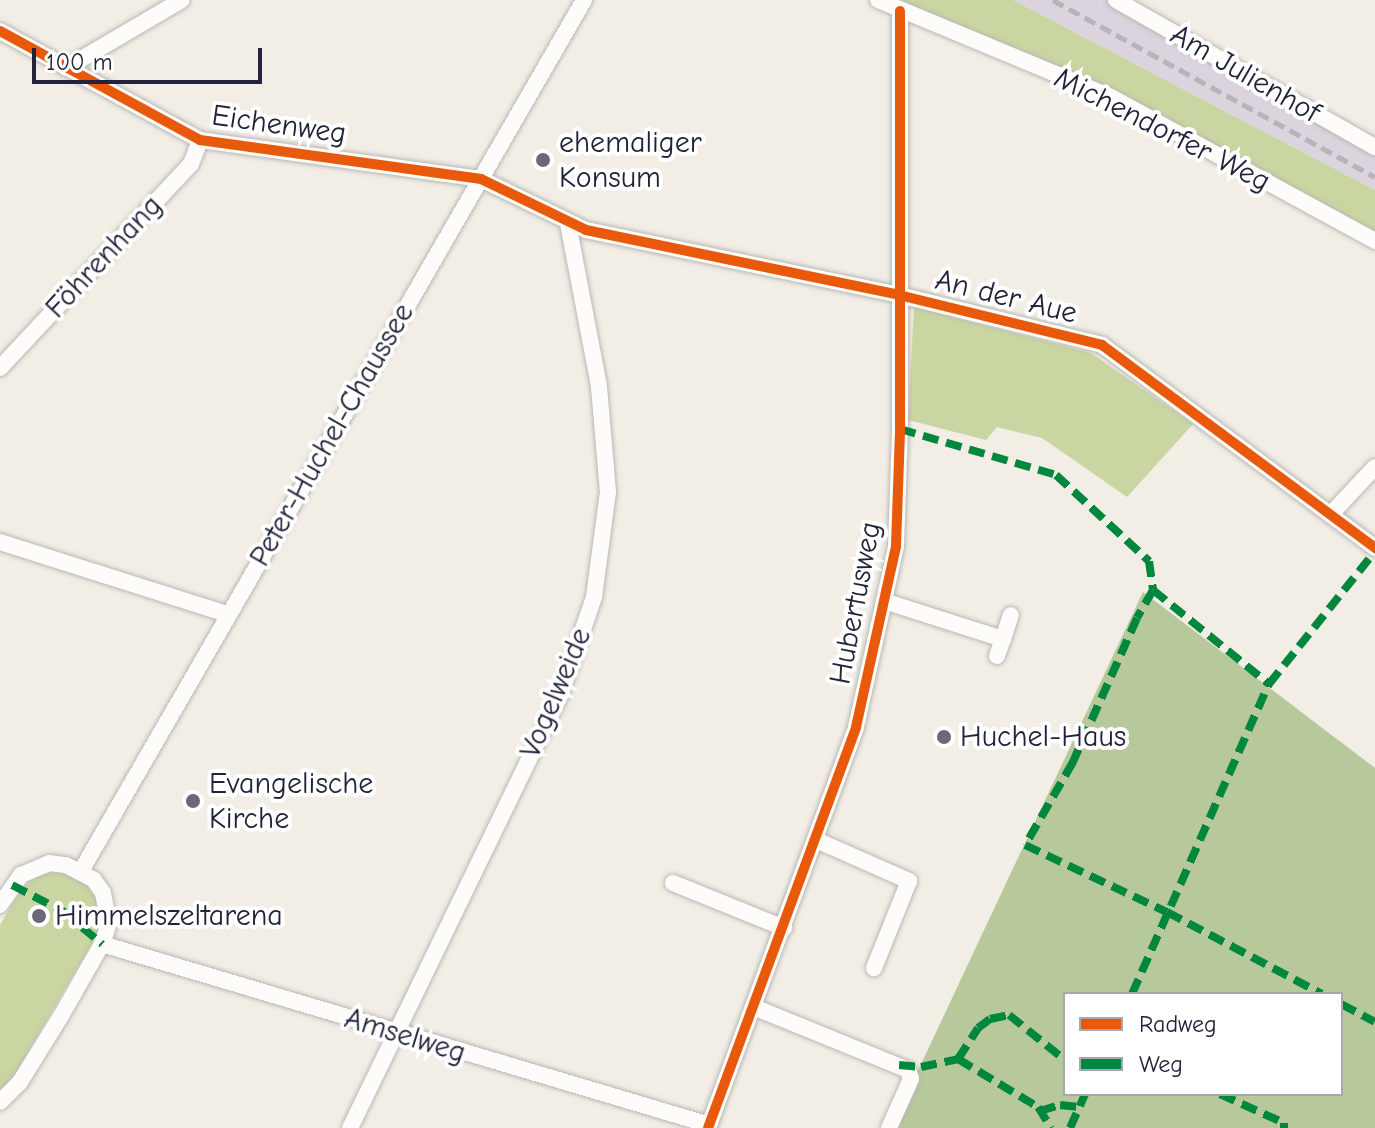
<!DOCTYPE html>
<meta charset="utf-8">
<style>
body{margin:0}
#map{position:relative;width:1375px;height:1128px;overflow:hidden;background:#f2eee6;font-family:"Comic Neue",sans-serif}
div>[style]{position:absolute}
.industrial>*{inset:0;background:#dbd4de}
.green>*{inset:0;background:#cad6a1}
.forest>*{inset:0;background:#b7c89b}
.roads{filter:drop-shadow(0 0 2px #bab8b4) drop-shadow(0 0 2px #bab8b4)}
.minor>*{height:16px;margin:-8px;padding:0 8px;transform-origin:8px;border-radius:8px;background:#fdfcfb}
.rail>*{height:5px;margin-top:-2.5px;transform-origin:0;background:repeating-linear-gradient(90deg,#b5b4b6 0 12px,transparent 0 18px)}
.quiet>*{height:8px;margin-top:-4px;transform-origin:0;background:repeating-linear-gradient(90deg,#00873e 0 16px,transparent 0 24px)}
.cycleway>*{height:10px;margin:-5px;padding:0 5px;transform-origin:5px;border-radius:5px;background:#e8590c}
.dots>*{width:22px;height:22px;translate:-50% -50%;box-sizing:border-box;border:4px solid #fff;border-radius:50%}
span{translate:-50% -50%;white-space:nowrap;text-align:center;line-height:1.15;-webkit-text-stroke:8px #fff;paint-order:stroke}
.street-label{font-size:30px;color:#22223b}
.poi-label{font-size:30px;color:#22223b}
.left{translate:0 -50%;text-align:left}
.legend{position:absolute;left:1063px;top:992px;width:280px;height:104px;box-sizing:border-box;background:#fff;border:2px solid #a7a7b1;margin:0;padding:10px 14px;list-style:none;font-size:24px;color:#22223b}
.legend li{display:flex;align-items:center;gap:16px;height:40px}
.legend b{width:40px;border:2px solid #a7a7b1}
.scale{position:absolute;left:32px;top:48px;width:230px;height:36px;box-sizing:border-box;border:4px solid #22223b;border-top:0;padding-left:10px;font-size:24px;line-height:28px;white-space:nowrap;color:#22223b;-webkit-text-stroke:6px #fff;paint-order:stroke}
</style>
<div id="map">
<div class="industrial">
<div style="clip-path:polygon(1013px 0,1107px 0,1375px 149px,1375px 190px)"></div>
</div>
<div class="green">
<div style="clip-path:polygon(878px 0,1013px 0,1375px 190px,1375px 241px,1111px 97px)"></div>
<div style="clip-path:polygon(914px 307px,1091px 353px,1193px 424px,1127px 497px,1042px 438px,997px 427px,986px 440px,908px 420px)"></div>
<div style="clip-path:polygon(58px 872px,83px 881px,98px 900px,101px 928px,8px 1086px,0 1092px,0 925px,22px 888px,39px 875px)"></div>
</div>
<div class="forest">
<div style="clip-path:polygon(evenodd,1143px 592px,1375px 768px,1375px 1128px,891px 1128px,1143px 592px,1065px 994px,1341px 994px,1341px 1094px,1065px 1094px,1065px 994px)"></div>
</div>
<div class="roads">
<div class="minor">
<div style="left:878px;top:0;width:252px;rotate:22.6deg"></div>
<div style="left:1111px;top:97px;width:301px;rotate:28.6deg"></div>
<div style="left:1116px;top:0;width:298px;rotate:29.6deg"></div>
<div style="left:0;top:31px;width:228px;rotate:28.6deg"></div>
<div style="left:200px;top:140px;width:284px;rotate:7.9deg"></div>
<div style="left:481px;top:179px;width:117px;rotate:25.9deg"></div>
<div style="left:586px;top:230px;width:320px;rotate:11.7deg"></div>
<div style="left:899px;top:295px;width:209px;rotate:13.8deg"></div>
<div style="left:1102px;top:345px;width:340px;rotate:36.6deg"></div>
<div style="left:66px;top:68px;width:134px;rotate:-30.4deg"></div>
<div style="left:0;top:368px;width:279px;rotate:-46.9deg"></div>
<div style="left:191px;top:164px;width:26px;rotate:-69deg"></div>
<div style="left:1331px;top:514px;width:64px;rotate:-46.9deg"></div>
<div style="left:0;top:542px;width:238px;rotate:17.6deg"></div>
<div style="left:884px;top:601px;width:125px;rotate:17.7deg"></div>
<div style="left:1003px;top:639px;width:25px;rotate:-72deg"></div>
<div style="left:997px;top:656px;width:18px;rotate:-71deg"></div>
<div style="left:816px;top:840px;width:102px;rotate:23.8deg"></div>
<div style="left:909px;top:881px;width:94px;rotate:111.9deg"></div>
<div style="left:81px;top:871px;width:1006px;rotate:-59.99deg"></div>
<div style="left:673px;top:883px;width:120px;rotate:22.1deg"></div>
<div style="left:0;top:905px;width:37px;rotate:-55deg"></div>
<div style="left:21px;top:875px;width:30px;rotate:-23deg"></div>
<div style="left:49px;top:863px;width:17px;rotate:7deg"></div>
<div style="left:66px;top:865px;width:32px;rotate:28deg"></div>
<div style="left:94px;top:880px;width:16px;rotate:55deg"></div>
<div style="left:103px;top:893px;width:31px;rotate:79deg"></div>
<div style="left:109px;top:923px;width:22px;rotate:108deg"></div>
<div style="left:102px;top:944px;width:83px;rotate:119.7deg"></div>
<div style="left:61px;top:1016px;width:78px;rotate:121.8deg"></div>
<div style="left:20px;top:1082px;width:28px;rotate:135deg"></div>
<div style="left:102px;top:944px;width:634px;rotate:16.58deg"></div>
<div style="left:756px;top:1008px;width:164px;rotate:22.2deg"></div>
<div style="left:908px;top:1070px;width:9px;rotate:72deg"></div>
<div style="left:911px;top:1079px;width:54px;rotate:114.2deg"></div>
<div style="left:350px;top:1128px;width:483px;rotate:-64.1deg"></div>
<div style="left:561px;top:693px;width:102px;rotate:-71deg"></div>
<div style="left:594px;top:597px;width:106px;rotate:-82.4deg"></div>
<div style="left:608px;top:492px;width:106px;rotate:-94.9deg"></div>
<div style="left:599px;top:386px;width:166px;rotate:-100.8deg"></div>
<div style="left:708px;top:1128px;width:427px;rotate:-69.7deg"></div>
<div style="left:856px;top:727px;width:185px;rotate:-77.5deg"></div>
<div style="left:896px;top:546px;width:117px;rotate:-88deg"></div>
<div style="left:900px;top:429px;width:418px;rotate:-90deg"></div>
</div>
</div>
<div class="rail">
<div style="left:1053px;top:0;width:367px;rotate:28.8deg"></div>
</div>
<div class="quiet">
<div style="left:900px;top:429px;width:163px;rotate:16.4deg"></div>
<div style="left:1056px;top:475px;width:127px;rotate:42.8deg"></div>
<div style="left:1149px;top:561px;width:29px;rotate:82deg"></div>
<div style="left:1153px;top:590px;width:32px;rotate:120deg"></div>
<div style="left:1137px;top:618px;width:158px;rotate:114deg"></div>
<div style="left:1073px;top:762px;width:96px;rotate:120deg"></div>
<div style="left:1025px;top:845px;width:157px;rotate:25.3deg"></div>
<div style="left:1167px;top:912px;width:175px;rotate:27.9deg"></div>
<div style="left:1153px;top:590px;width:149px;rotate:39deg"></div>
<div style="left:12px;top:885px;width:59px;rotate:27.4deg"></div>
<div style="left:64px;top:912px;width:50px;rotate:40.1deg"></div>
<div style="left:1132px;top:994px;width:339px;rotate:-66.2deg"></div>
<div style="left:1269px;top:684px;width:170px;rotate:-51.4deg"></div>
<div style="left:1341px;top:1004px;width:38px;rotate:28deg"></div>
<div style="left:958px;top:1059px;width:37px;rotate:-57deg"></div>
<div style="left:978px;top:1028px;width:15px;rotate:-37deg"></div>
<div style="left:990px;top:1019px;width:19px;rotate:-12deg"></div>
<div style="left:1009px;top:1015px;width:72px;rotate:38.8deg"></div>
<div style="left:899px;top:1065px;width:22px;rotate:5deg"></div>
<div style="left:921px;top:1067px;width:38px;rotate:-12deg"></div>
<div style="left:958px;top:1059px;width:93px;rotate:31deg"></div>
<div style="left:1038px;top:1107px;width:25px;rotate:58deg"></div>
<div style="left:1220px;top:1094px;width:70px;rotate:24.4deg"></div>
<div style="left:1284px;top:1123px;width:5px;rotate:90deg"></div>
<div style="left:1040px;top:1111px;width:21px;rotate:-17deg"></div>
<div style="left:1060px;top:1105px;width:19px;rotate:6deg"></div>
<div style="left:1070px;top:1128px;width:37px;rotate:-66deg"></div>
</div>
<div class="cycleway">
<div style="left:0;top:31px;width:228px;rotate:28.6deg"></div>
<div style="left:200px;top:140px;width:284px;rotate:7.9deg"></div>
<div style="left:481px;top:179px;width:117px;rotate:25.9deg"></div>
<div style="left:586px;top:230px;width:320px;rotate:11.7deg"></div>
<div style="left:899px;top:295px;width:209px;rotate:13.8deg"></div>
<div style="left:1102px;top:345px;width:340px;rotate:36.6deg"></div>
<div style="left:708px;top:1128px;width:427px;rotate:-69.7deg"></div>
<div style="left:856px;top:727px;width:185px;rotate:-77.5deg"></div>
<div style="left:896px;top:546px;width:117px;rotate:-88deg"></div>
<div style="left:900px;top:429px;width:418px;rotate:-90deg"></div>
</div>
<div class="dots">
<div style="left:543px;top:160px;background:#6b6977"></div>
<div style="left:944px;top:737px;background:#6b6977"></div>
<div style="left:193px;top:801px;background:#6b6977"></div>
<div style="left:39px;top:916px;background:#6b6977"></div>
</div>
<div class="street-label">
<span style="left:1245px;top:74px;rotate:30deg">Am Julienhof</span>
<span style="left:279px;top:125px;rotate:8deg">Eichenweg</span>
<span style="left:1162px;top:130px;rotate:27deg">Michendorfer Weg</span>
<span style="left:104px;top:257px;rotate:-47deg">Föhrenhang</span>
<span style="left:1006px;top:297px;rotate:14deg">An der Aue</span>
<span style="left:332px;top:435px;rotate:-60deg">Peter-Huchel-Chaussee</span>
<span style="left:856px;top:603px;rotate:-79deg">Hubertusweg</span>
<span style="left:556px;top:693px;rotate:-67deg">Vogelweide</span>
<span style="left:405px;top:1036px;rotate:17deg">Amselweg</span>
</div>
<div class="poi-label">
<span class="left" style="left:559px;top:160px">ehemaliger<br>Konsum</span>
<span class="left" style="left:960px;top:737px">Huchel-Haus</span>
<span class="left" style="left:209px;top:801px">Evangelische<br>Kirche</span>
<span class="left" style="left:55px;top:916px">Himmelszeltarena</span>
</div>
<ul class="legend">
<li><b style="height:10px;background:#e8590c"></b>Radweg</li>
<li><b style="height:10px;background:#00873e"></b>Weg</li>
</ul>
<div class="scale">100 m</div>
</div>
